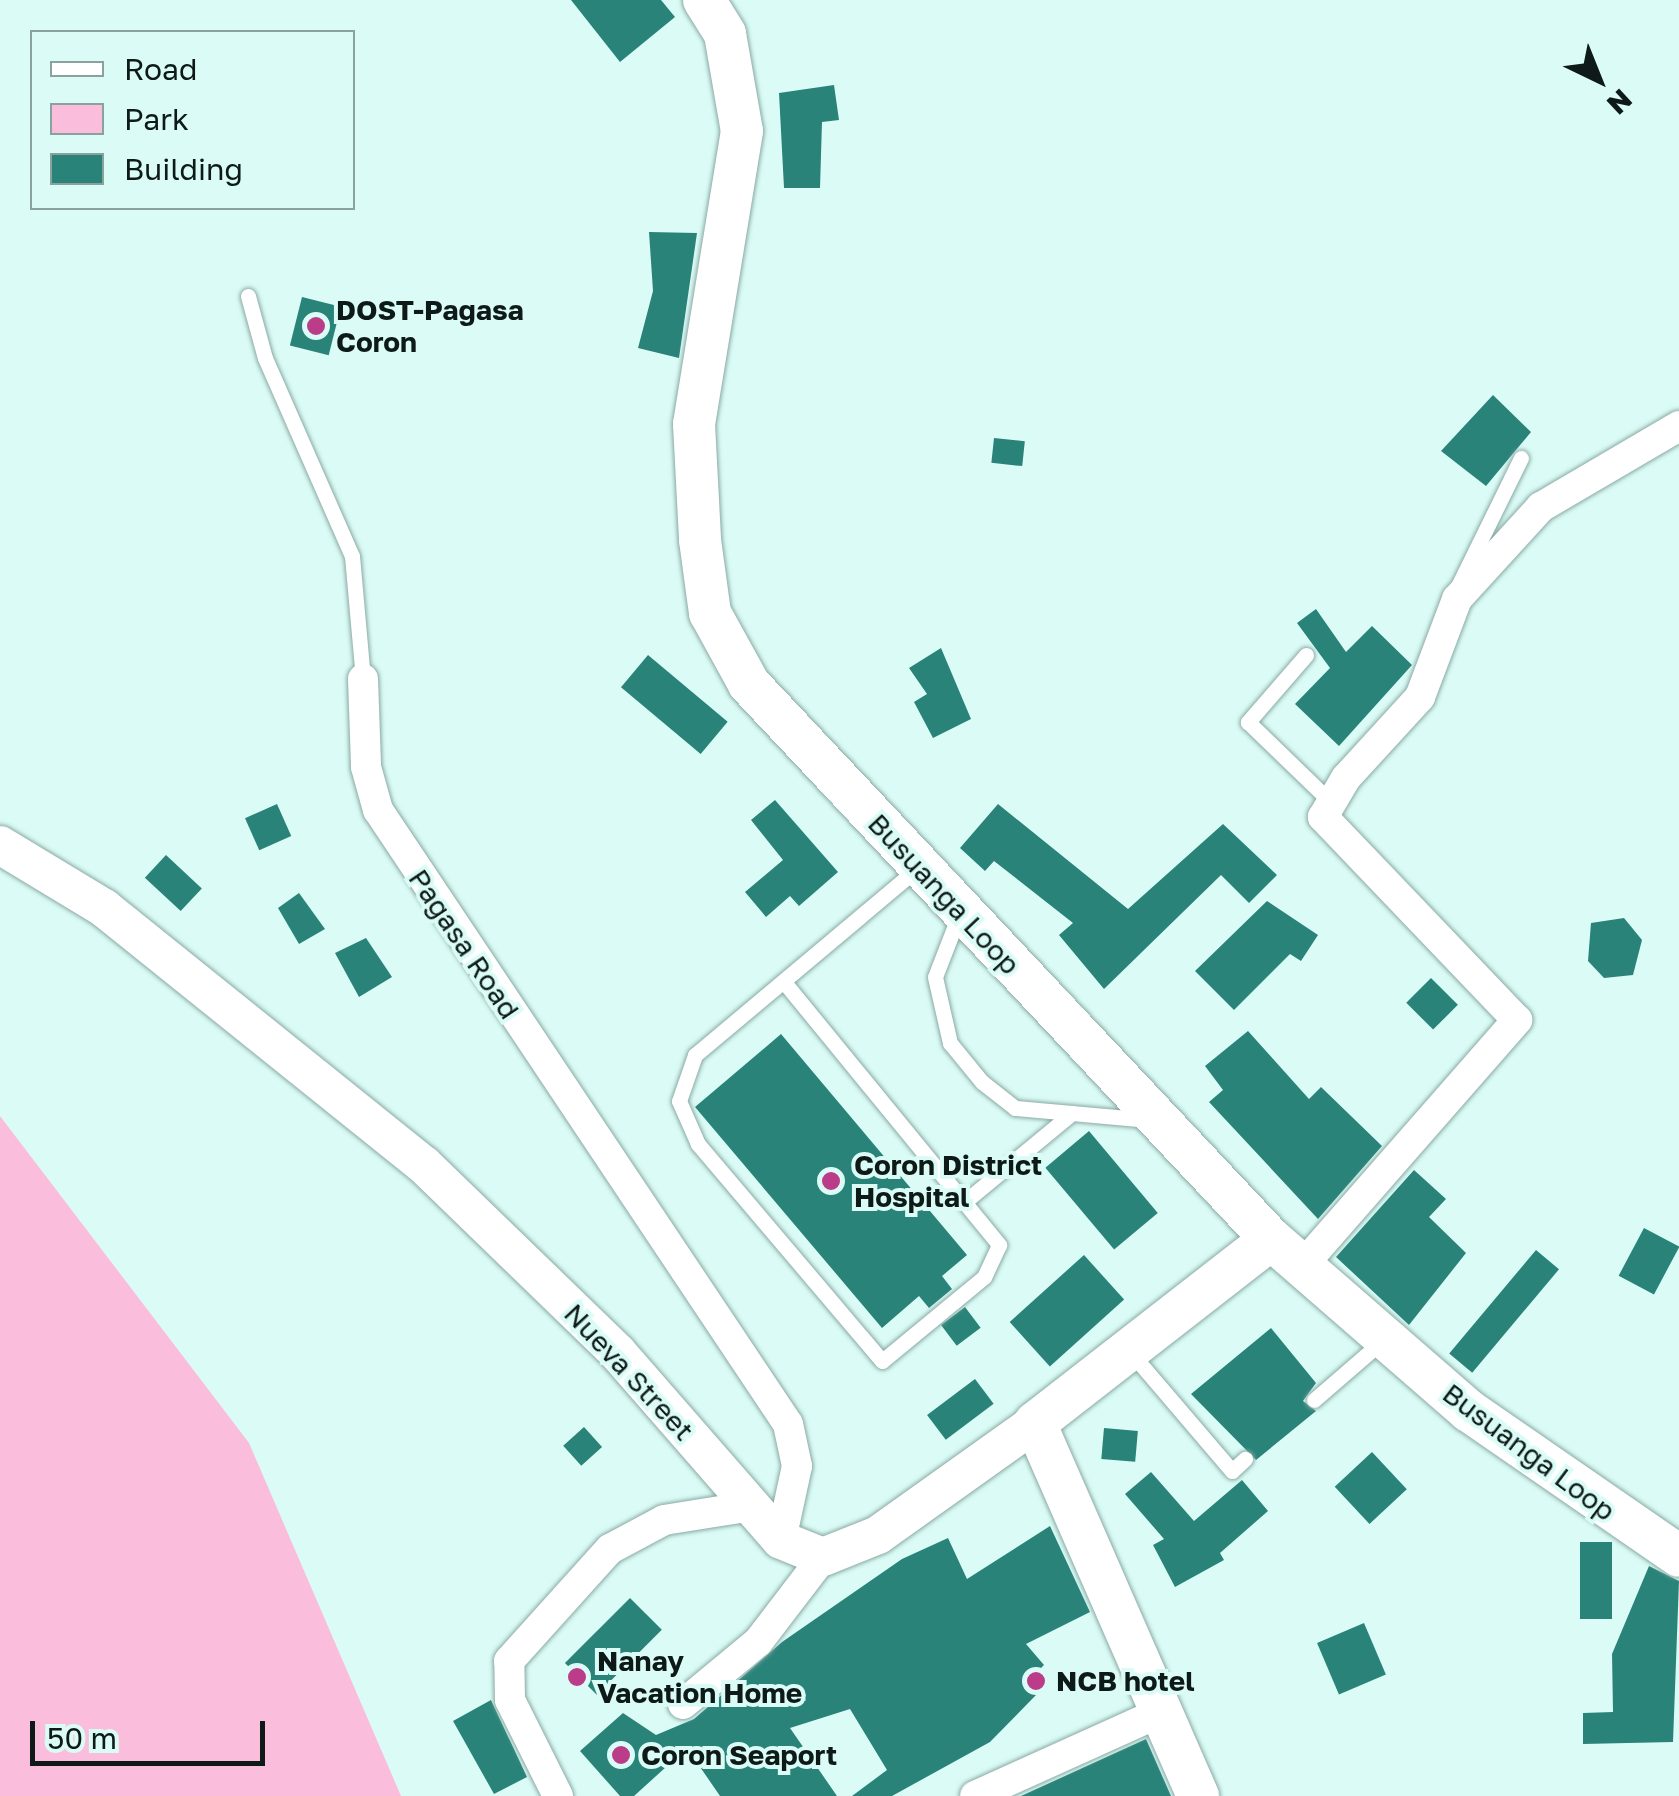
<!DOCTYPE html>
<style>
body{margin:0}
#map{position:relative;width:1679px;height:1796px;overflow:hidden;background:#dbfcf6;font-family:"Golos Text",sans-serif}
div>[style]{position:absolute}
.green>*{inset:0;background:#fabddb}
.building>*{inset:0;background:#298379;transform-origin:0 0}
.roads{filter:drop-shadow(0 0 2px #8aa9a4) drop-shadow(0 0 2px #8aa9a4)}
.service>*{height:15px;margin:-7.5px;padding:0 7.5px;transform-origin:7.5px;border-radius:7.5px;background:#fff}
.minor>*{height:30px;margin:-15px;padding:0 15px;transform-origin:15px;border-radius:15px;background:#fff}
.tertiary>*{height:38px;margin:-19px;padding:0 19px;transform-origin:19px;border-radius:19px;background:#fff}
.secondary>*{height:42px;margin:-21px;padding:0 21px;transform-origin:21px;border-radius:21px;background:#fff}
.dots>*{width:28px;height:28px;translate:-50% -50%;box-sizing:border-box;border:5px solid #dbfcf6;border-radius:50%}
span{translate:-50% -50%;white-space:nowrap;text-align:center;line-height:1.15;-webkit-text-stroke:8px #dbfcf6;paint-order:stroke}
.poi-label{font-size:28px;color:#0e1a18;font-weight:700}
.left{translate:0 -50%;text-align:left}
.street-label{font-size:28px;color:#0e1a18}
.legend{position:absolute;left:30px;top:30px;width:325px;height:180px;box-sizing:border-box;background:#dbfcf6;border:2px solid #89a29d;margin:0;padding:12px 18px;list-style:none;font-size:30px;color:#0e1a18}
.legend li{display:flex;align-items:center;gap:20px;height:50px}
.legend b{width:50px;border:2px solid #89a29d}
.north{position:absolute;left:1549px;top:30px;width:100px;height:100px;-webkit-text-stroke:8px #dbfcf6;paint-order:stroke;rotate:137deg;font-size:28px;font-weight:700;line-height:40px;text-align:center;color:#0e1a18}
.north::after{content:'';display:block;margin:auto;width:35px;height:45px;background:#0e1a18;clip-path:polygon(50% 0,100% 100%,50% 72%,0 100%)}
.scale{position:absolute;left:30px;top:1721px;width:235px;height:45px;box-sizing:border-box;border:5px solid #0e1a18;border-top:0;padding-left:12px;font-size:30px;line-height:35px;white-space:nowrap;color:#0e1a18;-webkit-text-stroke:8px #dbfcf6;paint-order:stroke}
</style>
<div id="map">
<div class="green">
<div style="clip-path:polygon(0 1116px,249px 1443px,401px 1796px,0 1796px)"></div>
</div>
<div class="building">
<div style="clip-path:polygon(571px 0,661px 0,675px 17px,620px 62px)"></div>
<div style="clip-path:polygon(834px 85px,839px 120px,822px 122px,820px 188px,784px 188px,779px 93px)"></div>
<div style="clip-path:polygon(649px 232px,697px 233px,679px 358px,638px 348px,653px 291px)"></div>
<div style="left:302px;top:297px;width:40px;height:50px;rotate:14deg"></div>
<div style="clip-path:polygon(1493px 395px,1531px 432px,1486px 486px,1441px 451px)"></div>
<div style="left:994px;top:438px;width:31px;height:25px;rotate:6deg"></div>
<div style="clip-path:polygon(1316px 609px,1346px 652px,1372px 626px,1412px 665px,1339px 746px,1295px 704px,1330px 668px,1297px 623px)"></div>
<div style="clip-path:polygon(941px 648px,971px 719px,933px 738px,914px 702px,927px 694px,909px 668px)"></div>
<div style="left:648px;top:655px;width:104px;height:42px;rotate:40deg"></div>
<div style="clip-path:polygon(775px 800px,838px 872px,799px 906px,790px 896px,766px 917px,745px 892px,783px 860px,751px 820px)"></div>
<div style="left:277px;top:804px;width:35px;height:35px;rotate:66deg"></div>
<div style="clip-path:polygon(998px 804px,1128px 909px,1223px 824px,1277px 875px,1249px 903px,1221px 875px,1104px 989px,1059px 935px,1073px 923px,994px 861px,985px 871px,960px 848px)"></div>
<div style="left:166px;top:855px;width:49px;height:31px;rotate:43deg"></div>
<div style="clip-path:polygon(299px 893px,325px 929px,299px 944px,278px 908px)"></div>
<div style="clip-path:polygon(1267px 901px,1318px 935px,1301px 961px,1290px 954px,1234px 1010px,1195px 971px)"></div>
<div style="clip-path:polygon(1624px 918px,1642px 940px,1633px 975px,1604px 978px,1588px 961px,1591px 923px)"></div>
<div style="clip-path:polygon(366px 938px,392px 977px,359px 997px,335px 953px)"></div>
<div style="left:1431px;top:978px;width:38px;height:35px;rotate:45deg"></div>
<div style="clip-path:polygon(1248px 1031px,1309px 1099px,1321px 1087px,1382px 1146px,1318px 1219px,1209px 1102px,1223px 1090px,1205px 1066px)"></div>
<div style="clip-path:polygon(781px 1034px,967px 1255px,942px 1276px,952px 1289px,929px 1308px,919px 1296px,882px 1328px,695px 1107px)"></div>
<div style="left:1089px;top:1131px;width:107px;height:57px;rotate:50deg"></div>
<div style="clip-path:polygon(1414px 1170px,1446px 1199px,1429px 1217px,1466px 1253px,1409px 1325px,1336px 1257px)"></div>
<div style="left:1644px;top:1228px;width:40px;height:54px;rotate:28deg"></div>
<div style="left:1536px;top:1250px;width:30px;height:135px;rotate:40deg"></div>
<div style="left:1084px;top:1255px;width:60px;height:100px;rotate:48deg"></div>
<div style="left:965px;top:1307px;width:26px;height:30px;rotate:53deg"></div>
<div style="clip-path:polygon(1271px 1328px,1316px 1383px,1303px 1401px,1316px 1411px,1256px 1460px,1191px 1394px)"></div>
<div style="left:975px;top:1379px;width:31px;height:60px;rotate:53deg"></div>
<div style="left:584px;top:1427px;width:27px;height:28px;rotate:48deg"></div>
<div style="left:1104px;top:1428px;width:34px;height:31px;rotate:5deg"></div>
<div style="left:1372px;top:1452px;width:51px;height:51px;rotate:47deg"></div>
<div style="clip-path:polygon(1151px 1472px,1194px 1521px,1242px 1480px,1268px 1511px,1220px 1553px,1224px 1560px,1175px 1587px,1153px 1545px,1164px 1539px,1125px 1494px)"></div>
<div style="clip-path:polygon(1050px 1526px,1090px 1612px,1026px 1644px,1044px 1665px,1026px 1683px,1037px 1694px,990px 1742px,892px 1796px,852px 1796px,887px 1770px,850px 1709px,790px 1728px,837px 1796px,720px 1796px,687px 1748px,634px 1796px,620px 1796px,580px 1751px,623px 1713px,656px 1735px,694px 1719px,782px 1642px,902px 1559px,948px 1538px,967px 1579px)"></div>
<div style="left:1580px;top:1542px;width:32px;height:77px"></div>
<div style="clip-path:polygon(1649px 1566px,1679px 1581px,1673px 1742px,1583px 1744px,1583px 1713px,1613px 1712px,1612px 1654px)"></div>
<div style="left:630px;top:1598px;width:45px;height:92px;rotate:45deg"></div>
<div style="left:1364px;top:1623px;width:56px;height:51px;rotate:67deg"></div>
<div style="clip-path:polygon(491px 1700px,527px 1777px,494px 1794px,453px 1721px)"></div>
<div style="clip-path:polygon(1146px 1739px,1171px 1796px,1021px 1796px)"></div>
</div>
<div class="roads">
<div class="service">
<div style="left:248px;top:296px;width:64px;rotate:74.7deg"></div>
<div style="left:265px;top:358px;width:216px;rotate:66.3deg"></div>
<div style="left:352px;top:556px;width:123px;rotate:84.9deg"></div>
<div style="left:1457px;top:588px;width:145px;rotate:-63.8deg"></div>
<div style="left:1306px;top:655px;width:89px;rotate:130.9deg"></div>
<div style="left:1248px;top:722px;width:117px;rotate:44deg"></div>
<div style="left:959px;top:915px;width:66px;rotate:111.2deg"></div>
<div style="left:935px;top:977px;width:68px;rotate:77.2deg"></div>
<div style="left:950px;top:1043px;width:50px;rotate:50.6deg"></div>
<div style="left:982px;top:1082px;width:42px;rotate:38.2deg"></div>
<div style="left:1015px;top:1108px;width:136px;rotate:5.1deg"></div>
<div style="left:784px;top:982px;width:340px;rotate:50.7deg"></div>
<div style="left:999px;top:1245px;width:35px;rotate:115deg"></div>
<div style="left:984px;top:1277px;width:132px;rotate:140.5deg"></div>
<div style="left:882px;top:1361px;width:285px;rotate:-130.3deg"></div>
<div style="left:698px;top:1144px;width:47px;rotate:-113.8deg"></div>
<div style="left:679px;top:1101px;width:49px;rotate:-70.8deg"></div>
<div style="left:695px;top:1055px;width:290px;rotate:-40deg"></div>
<div style="left:968px;top:1199px;width:135px;rotate:-39.6deg"></div>
<div style="left:1132px;top:1354px;width:154px;rotate:49.5deg"></div>
<div style="left:1232px;top:1471px;width:18px;rotate:-43deg"></div>
<div style="left:1314px;top:1400px;width:89px;rotate:-40.9deg"></div>
</div>
<div class="minor">
<div style="left:363px;top:679px;width:88px;rotate:88deg"></div>
<div style="left:366px;top:767px;width:45px;rotate:74.4deg"></div>
<div style="left:378px;top:810px;width:738px;rotate:56.27deg"></div>
<div style="left:788px;top:1424px;width:43px;rotate:77.9deg"></div>
<div style="left:797px;top:1466px;width:76px;rotate:102.2deg"></div>
<div style="left:1302px;top:1266px;width:327px;rotate:-48.8deg"></div>
<div style="left:1517px;top:1020px;width:281px;rotate:-133.7deg"></div>
<div style="left:1323px;top:817px;width:45px;rotate:-59.5deg"></div>
<div style="left:1346px;top:778px;width:110px;rotate:-47.6deg"></div>
<div style="left:1420px;top:697px;width:105px;rotate:-69.3deg"></div>
<div style="left:1457px;top:599px;width:125px;rotate:-47.6deg"></div>
<div style="left:1541px;top:507px;width:160px;rotate:-30.4deg"></div>
<div style="left:683px;top:1704px;width:97px;rotate:-39.6deg"></div>
<div style="left:758px;top:1642px;width:107px;rotate:-52.6deg"></div>
<div style="left:558px;top:1796px;width:107px;rotate:-116.6deg"></div>
<div style="left:510px;top:1700px;width:39px;rotate:-91deg"></div>
<div style="left:509px;top:1661px;width:151px;rotate:-48deg"></div>
<div style="left:610px;top:1549px;width:61px;rotate:-28.2deg"></div>
<div style="left:664px;top:1520px;width:88px;rotate:-9.1deg"></div>
<div style="left:975px;top:1796px;width:204px;rotate:-24.3deg"></div>
</div>
<div class="tertiary">
<div style="left:0;top:845px;width:122px;rotate:31.2deg"></div>
<div style="left:104px;top:908px;width:410px;rotate:38.8deg"></div>
<div style="left:424px;top:1165px;width:269px;rotate:44.1deg"></div>
<div style="left:617px;top:1352px;width:249px;rotate:48.9deg"></div>
<div style="left:781px;top:1540px;width:45px;rotate:22deg"></div>
<div style="left:823px;top:1557px;width:59px;rotate:-21.8deg"></div>
<div style="left:878px;top:1535px;width:193px;rotate:-35.5deg"></div>
</div>
<div class="secondary">
<div style="left:704px;top:0;width:40px;rotate:58deg"></div>
<div style="left:725px;top:34px;width:98px;rotate:80.1deg"></div>
<div style="left:742px;top:131px;width:297px;rotate:99.3deg"></div>
<div style="left:694px;top:424px;width:116px;rotate:87deg"></div>
<div style="left:700px;top:540px;width:74px;rotate:82.2deg"></div>
<div style="left:710px;top:613px;width:81px;rotate:61.2deg"></div>
<div style="left:749px;top:684px;width:762px;rotate:46.76deg"></div>
<div style="left:1271px;top:1239px;width:262px;rotate:41deg"></div>
<div style="left:1469px;top:1411px;width:255px;rotate:34.6deg"></div>
<div style="left:1198px;top:1796px;width:407px;rotate:-113.6deg"></div>
<div style="left:1035px;top:1423px;width:299px;rotate:-37.9deg"></div>
</div>
</div>
<div class="dots">
<div style="left:316px;top:326px;background:#bb3c88"></div>
<div style="left:831px;top:1181px;background:#bb3c88"></div>
<div style="left:577px;top:1677px;background:#bb3c88"></div>
<div style="left:1036px;top:1681px;background:#bb3c88"></div>
<div style="left:621px;top:1755px;background:#bb3c88"></div>
</div>
<div class="poi-label">
<span class="left" style="left:336px;top:326px">DOST-Pagasa<br>Coron</span>
<span class="left" style="left:854px;top:1181px">Coron District<br>Hospital</span>
<span class="left" style="left:597px;top:1677px">Nanay<br>Vacation Home</span>
<span class="left" style="left:1056px;top:1681px">NCB hotel</span>
<span class="left" style="left:641px;top:1755px">Coron Seaport</span>
</div>
<div class="street-label">
<span style="left:944px;top:894px;rotate:47deg">Busuanga Loop</span>
<span style="left:464px;top:944px;rotate:56deg">Pagasa Road</span>
<span style="left:629px;top:1372px;rotate:47deg">Nueva Street</span>
<span style="left:1529px;top:1452px;rotate:37deg">Busuanga Loop</span>
</div>
<ul class="legend">
<li><b style="height:12px;background:#fff"></b>Road</li>
<li><b style="height:28px;background:#fabddb"></b>Park</li>
<li><b style="height:28px;background:#298379"></b>Building</li>
</ul>
<div class="north">N</div>
<div class="scale">50 m</div>
</div>
